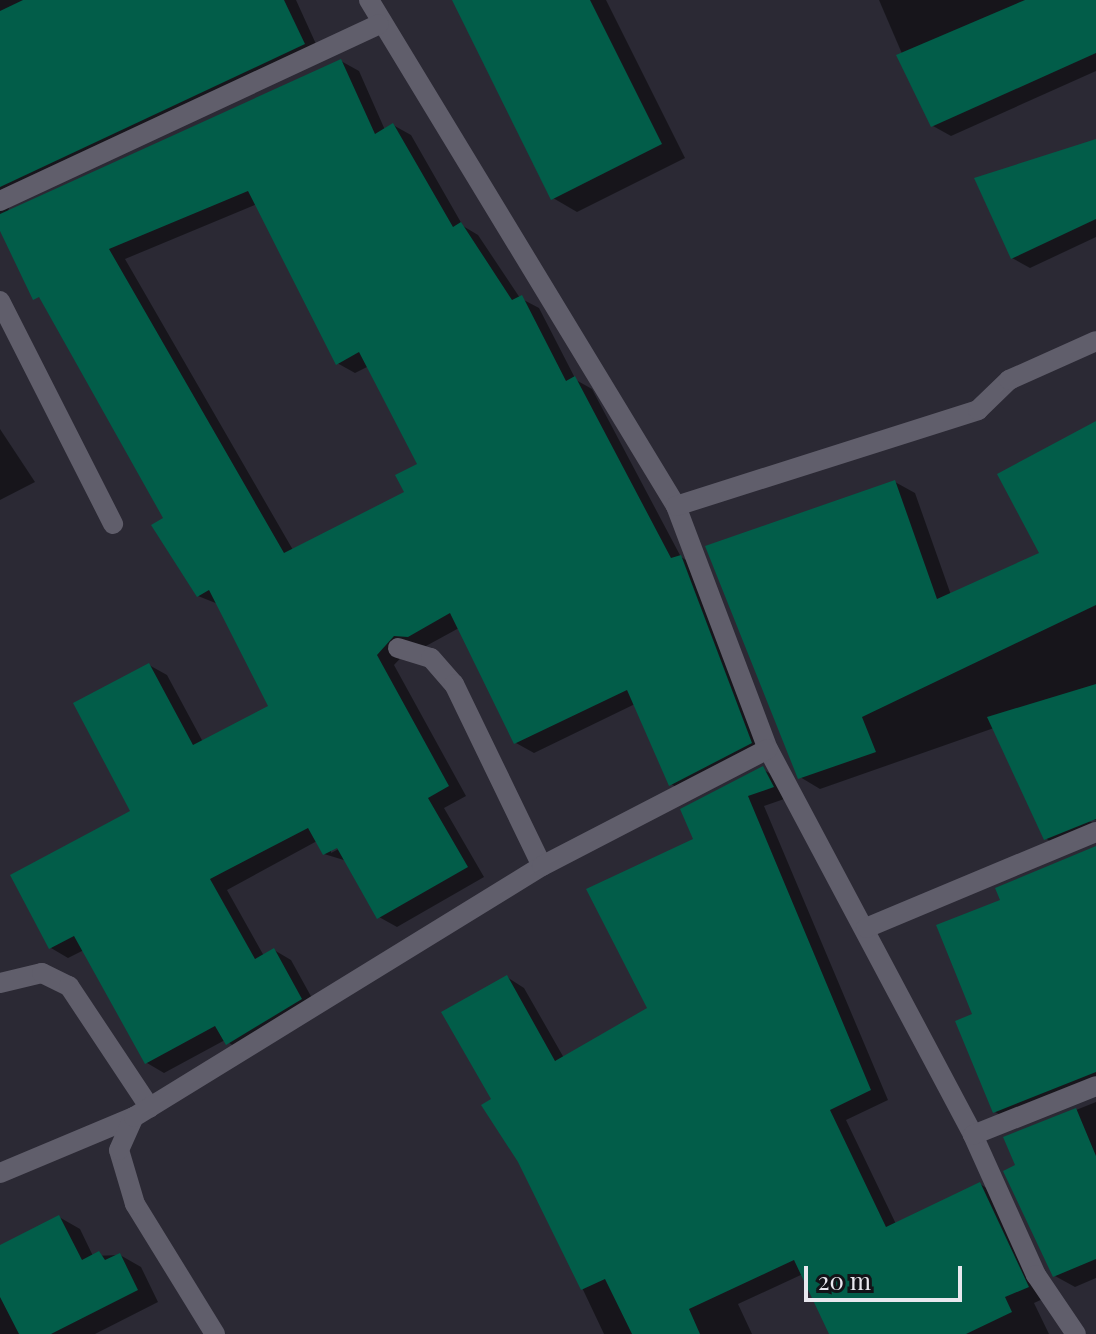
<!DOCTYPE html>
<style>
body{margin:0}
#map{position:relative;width:1096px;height:1334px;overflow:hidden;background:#2b2934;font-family:"Playfair Display",serif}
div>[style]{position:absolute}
.shadow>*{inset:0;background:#0007}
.building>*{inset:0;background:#025d49}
.street>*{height:20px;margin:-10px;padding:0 10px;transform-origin:10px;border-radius:10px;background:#605e6b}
span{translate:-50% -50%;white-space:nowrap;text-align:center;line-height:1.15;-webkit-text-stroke:6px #131318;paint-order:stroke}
.scale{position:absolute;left:804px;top:1266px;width:158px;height:36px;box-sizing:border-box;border:4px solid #e8e7ee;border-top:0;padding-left:10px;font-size:24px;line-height:28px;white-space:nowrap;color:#e8e7ee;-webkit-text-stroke:6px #131318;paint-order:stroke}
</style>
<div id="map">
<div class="shadow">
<div style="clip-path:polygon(evenodd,0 0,296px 0,321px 55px,12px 199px,7px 214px,341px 61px,359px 71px,385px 130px,393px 125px,411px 135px,463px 226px,478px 235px,520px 298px,539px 308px,576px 380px,592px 389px,681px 557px,698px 567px,768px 753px,688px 794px,671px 784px,635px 704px,534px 753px,516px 743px,459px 628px,426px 646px,413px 645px,394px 665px,466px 796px,444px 808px,484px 877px,397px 927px,379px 917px,347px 861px,324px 854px,317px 841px,227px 890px,264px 956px,274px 950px,291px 960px,318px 1009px,245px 1054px,225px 1040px,164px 1073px,147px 1063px,84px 950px,68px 958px,51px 948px,133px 812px,149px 665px,167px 675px,203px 742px,270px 706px,218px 604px,198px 596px,166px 518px,0 227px,0 0,257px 204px,337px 363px,355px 373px,369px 366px,420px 465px,406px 493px,293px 550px,125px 259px,257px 204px,0 0,346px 845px,331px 853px,331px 849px,346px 845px)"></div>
<div style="clip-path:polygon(454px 0,606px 0,685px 158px,577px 212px,553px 198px)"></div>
<div style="clip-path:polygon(879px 0,1096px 0,1096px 71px,951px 136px,933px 126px)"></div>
<div style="clip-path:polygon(1096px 141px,1096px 237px,1030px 268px,1012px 258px)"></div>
<div style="clip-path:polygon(1096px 424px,1096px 820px,1082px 817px,1096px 825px,1065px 850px,1045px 838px,994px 728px,820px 789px,800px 777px,895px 482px,915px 493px,951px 595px,1041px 554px)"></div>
<div style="clip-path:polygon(0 429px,35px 482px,0 500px)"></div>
<div style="clip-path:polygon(762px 769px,780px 779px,790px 797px,764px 806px,888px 1100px,846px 1120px,896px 1224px,980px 1184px,998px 1195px,1045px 1298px,1034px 1303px,1049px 1334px,832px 1334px,803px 1274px,738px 1304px,752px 1334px,604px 1334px,493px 1100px,507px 977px,524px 988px,564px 1058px,650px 1009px,696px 840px)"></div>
<div style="clip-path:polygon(1096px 848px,1096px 1091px,1015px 1123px,995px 1112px,975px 1015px,1002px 902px)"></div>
<div style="clip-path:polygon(1096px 1102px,1096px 1278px,1075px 1287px,1055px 1276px,1006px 1138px)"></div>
<div style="clip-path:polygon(59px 1217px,80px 1229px,93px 1256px,120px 1255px,141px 1267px,158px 1302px,95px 1334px,0 1334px,0 1247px)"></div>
</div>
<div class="building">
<div style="clip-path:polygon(23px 0,284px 0,305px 44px,0 187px,0 11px)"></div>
<div style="clip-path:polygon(452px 0,590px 0,662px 144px,551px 200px)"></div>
<div style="clip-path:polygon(1025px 0,1096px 0,1096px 53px,931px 127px,896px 55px)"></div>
<div style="clip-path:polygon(evenodd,341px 59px,375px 134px,393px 123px,453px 227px,461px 222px,512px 300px,522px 295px,566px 381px,575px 376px,671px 558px,681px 555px,752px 743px,669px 786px,627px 690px,514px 744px,450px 613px,408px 637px,394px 636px,377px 655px,449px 786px,428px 798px,468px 867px,377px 919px,337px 848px,323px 855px,308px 828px,210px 879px,255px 959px,274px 948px,302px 999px,226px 1045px,215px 1026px,145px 1064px,74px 936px,49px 949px,10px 875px,130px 811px,73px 703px,149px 663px,193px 745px,268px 706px,209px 590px,197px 597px,151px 525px,163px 518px,39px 297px,33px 300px,0 231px,0 214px,341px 59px,248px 191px,336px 365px,359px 352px,417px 464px,395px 475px,404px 492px,284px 553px,109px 249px,248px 191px)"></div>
<div style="clip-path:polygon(1096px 139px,1096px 219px,1011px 259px,974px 178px)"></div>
<div style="clip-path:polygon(1096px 421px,1096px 605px,862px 717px,876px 752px,798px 779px,705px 546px,895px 480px,937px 599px,1039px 553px,997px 474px)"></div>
<div style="clip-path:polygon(1096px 684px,1096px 819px,1044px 840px,987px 717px)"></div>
<div style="clip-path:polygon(763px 766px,774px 787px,748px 796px,871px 1090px,830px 1110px,886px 1227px,980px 1182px,1029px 1287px,1005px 1297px,1012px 1312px,966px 1334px,829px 1334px,794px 1260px,689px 1309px,700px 1334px,632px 1334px,605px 1279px,581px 1290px,518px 1162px,481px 1105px,491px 1099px,441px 1012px,507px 975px,555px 1061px,647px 1008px,586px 889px,693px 839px,680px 809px)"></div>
<div style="clip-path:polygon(1096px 846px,1096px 1072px,993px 1113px,955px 1021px,972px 1014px,936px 925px,1000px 900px,995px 888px)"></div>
<div style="clip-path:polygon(1076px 1108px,1096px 1156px,1096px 1259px,1053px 1277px,1003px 1171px,1015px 1165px,1003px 1137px)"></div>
<div style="clip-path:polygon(59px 1215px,82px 1260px,99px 1251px,105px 1260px,120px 1253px,138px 1290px,51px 1334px,19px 1334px,0 1297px,0 1245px)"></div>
</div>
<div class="street">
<div style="left:369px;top:0;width:592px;rotate:58.75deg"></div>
<div style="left:676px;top:506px;width:260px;rotate:69.3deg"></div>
<div style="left:768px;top:749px;width:437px;rotate:62deg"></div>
<div style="left:973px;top:1135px;width:154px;rotate:65.8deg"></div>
<div style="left:1036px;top:1275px;width:71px;rotate:55.9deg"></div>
<div style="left:0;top:201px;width:418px;rotate:-25deg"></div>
<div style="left:0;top:301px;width:250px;rotate:63.1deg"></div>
<div style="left:676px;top:506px;width:317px;rotate:-17.6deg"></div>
<div style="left:978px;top:410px;width:43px;rotate:-44.1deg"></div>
<div style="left:1009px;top:380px;width:95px;rotate:-24.1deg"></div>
<div style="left:398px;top:648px;width:34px;rotate:17deg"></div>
<div style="left:431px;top:658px;width:35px;rotate:49deg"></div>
<div style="left:454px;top:684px;width:202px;rotate:64.2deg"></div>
<div style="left:866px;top:928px;width:249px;rotate:-22.7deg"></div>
<div style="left:0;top:983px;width:43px;rotate:-13.4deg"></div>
<div style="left:42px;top:973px;width:30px;rotate:26deg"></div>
<div style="left:69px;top:986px;width:146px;rotate:56.4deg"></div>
<div style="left:973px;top:1135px;width:132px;rotate:-21.7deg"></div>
<div style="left:0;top:1173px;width:145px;rotate:-22.7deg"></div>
<div style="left:215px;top:1334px;width:153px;rotate:-121.6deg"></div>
<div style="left:135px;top:1204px;width:56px;rotate:-106.5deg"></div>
<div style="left:119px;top:1150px;width:36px;rotate:-66deg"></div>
<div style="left:134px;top:1117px;width:479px;rotate:-31.6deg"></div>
<div style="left:542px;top:866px;width:254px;rotate:-27.4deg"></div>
</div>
<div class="scale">20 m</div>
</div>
